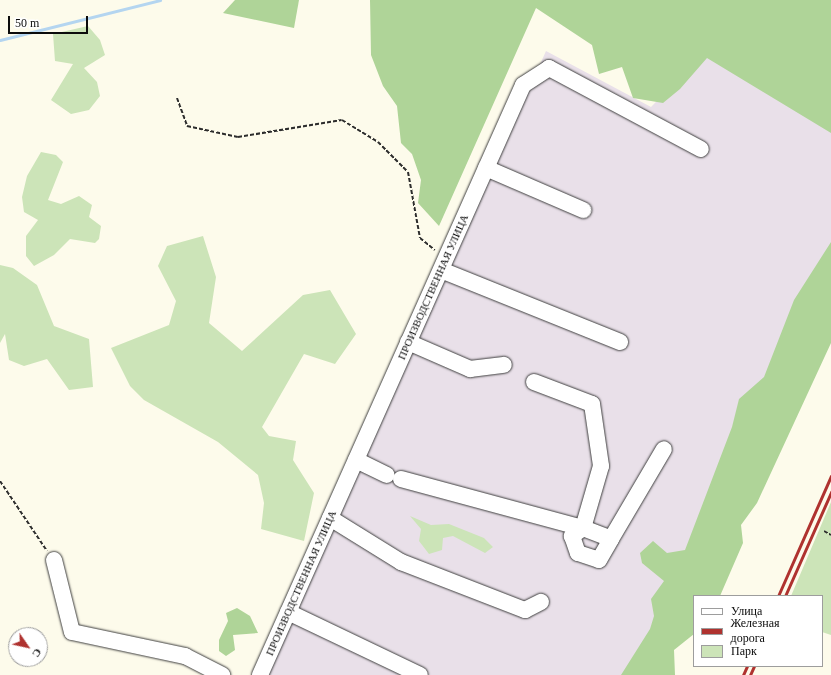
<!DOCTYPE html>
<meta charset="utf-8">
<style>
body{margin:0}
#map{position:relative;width:831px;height:675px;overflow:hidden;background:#fdfbeb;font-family:"Times New Roman",serif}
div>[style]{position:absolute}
.industrial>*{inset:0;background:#e9e0e9}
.green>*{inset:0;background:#cce4b8}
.forest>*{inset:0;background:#afd498}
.stream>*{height:3px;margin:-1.5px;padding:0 1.5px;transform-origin:1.5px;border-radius:1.5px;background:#b4d5f0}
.path>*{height:2px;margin-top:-1px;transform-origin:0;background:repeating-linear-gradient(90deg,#2d2d2d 0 4px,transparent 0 6px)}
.roads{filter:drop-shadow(0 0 1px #3e3e3e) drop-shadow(0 0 1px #3e3e3e)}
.minor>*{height:16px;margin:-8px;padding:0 8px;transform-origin:8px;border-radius:8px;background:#fff}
.rail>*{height:3px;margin:-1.5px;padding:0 1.5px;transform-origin:1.5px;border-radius:1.5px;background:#af322f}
span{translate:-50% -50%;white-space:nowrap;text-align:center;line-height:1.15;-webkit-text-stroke:4px #fff;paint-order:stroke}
.street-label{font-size:11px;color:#0b0b0b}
.legend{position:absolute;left:693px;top:595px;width:130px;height:72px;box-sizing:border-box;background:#fff;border:1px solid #9d9d9d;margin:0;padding:5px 7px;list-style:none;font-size:12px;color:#0b0b0b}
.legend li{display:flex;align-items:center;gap:8px;height:20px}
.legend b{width:20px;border:1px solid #9d9d9d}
.north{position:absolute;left:8px;top:627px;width:40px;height:40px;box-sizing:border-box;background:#fff;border:1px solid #9d9d9d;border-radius:50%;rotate:124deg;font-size:11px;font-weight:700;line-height:16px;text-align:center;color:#0b0b0b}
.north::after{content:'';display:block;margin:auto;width:14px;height:18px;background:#af322f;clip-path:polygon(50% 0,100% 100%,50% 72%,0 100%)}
.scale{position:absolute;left:8px;top:16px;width:80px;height:18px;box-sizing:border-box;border:2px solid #0b0b0b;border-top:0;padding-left:5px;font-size:12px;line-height:14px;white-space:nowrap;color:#0b0b0b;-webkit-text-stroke:3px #fff;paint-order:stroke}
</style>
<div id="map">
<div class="industrial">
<div style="clip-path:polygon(707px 50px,831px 117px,831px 278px,659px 675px,267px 675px,546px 51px,651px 107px)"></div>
</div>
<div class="green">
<div style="clip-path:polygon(88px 26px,100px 40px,105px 55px,84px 68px,97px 82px,100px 96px,89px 110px,71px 114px,51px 100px,73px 64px,55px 61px,53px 34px)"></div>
<div style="clip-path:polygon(41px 152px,56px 155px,63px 162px,48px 200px,61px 204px,79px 196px,92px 205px,89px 217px,101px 226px,99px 239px,95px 243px,70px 239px,54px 255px,34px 266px,26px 256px,26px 236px,38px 220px,24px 212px,22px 197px,27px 176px)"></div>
<div style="clip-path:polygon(203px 236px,216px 277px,209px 323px,242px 351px,303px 295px,330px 290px,356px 334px,335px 364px,304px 354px,262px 427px,269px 436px,296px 441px,293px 460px,314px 493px,304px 541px,261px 529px,264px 503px,258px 475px,218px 442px,144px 400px,130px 386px,111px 348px,169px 325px,176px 301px,158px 266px,167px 246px)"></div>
<div style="clip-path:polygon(0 265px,13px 268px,37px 285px,54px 326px,89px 339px,93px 387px,69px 390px,47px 359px,24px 366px,9px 360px,5px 334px,0 343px)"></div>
<div style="clip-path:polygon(831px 502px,831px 635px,822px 632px,822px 596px,791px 596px)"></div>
<div style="clip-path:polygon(410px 516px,431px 525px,449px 524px,484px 538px,493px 547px,485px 553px,453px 536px,443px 538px,442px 550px,429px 554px,419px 541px,421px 529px)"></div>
</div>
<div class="forest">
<div style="clip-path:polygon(235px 0,299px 0,294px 28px,223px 13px)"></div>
<div style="clip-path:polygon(370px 0,831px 0,831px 133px,707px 58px,680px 89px,663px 103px,633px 98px,622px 67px,599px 74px,592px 45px,536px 8px,439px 226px,418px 203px,421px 180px,412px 154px,401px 143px,397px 106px,383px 86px,371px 55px)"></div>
<div style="clip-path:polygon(831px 242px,831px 343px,757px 503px,741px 525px,743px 543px,720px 596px,694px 596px,694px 634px,674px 650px,675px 675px,621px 675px,650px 629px,654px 616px,651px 599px,664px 581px,642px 563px,640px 553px,653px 541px,667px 553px,685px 550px,732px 427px,739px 399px,764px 377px,794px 300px)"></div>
<div style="clip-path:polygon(237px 608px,250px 616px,258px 633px,233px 635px,235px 650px,226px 656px,219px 651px,219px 640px,228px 621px,226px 613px)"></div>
</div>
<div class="stream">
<div style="left:0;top:40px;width:165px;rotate:-14deg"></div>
</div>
<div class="path">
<div style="left:177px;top:98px;width:30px;rotate:70deg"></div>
<div style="left:187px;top:126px;width:52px;rotate:12.2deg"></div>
<div style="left:238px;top:137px;width:105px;rotate:-9.3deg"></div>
<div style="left:342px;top:120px;width:42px;rotate:31.4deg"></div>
<div style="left:378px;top:142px;width:42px;rotate:45deg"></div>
<div style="left:408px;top:172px;width:67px;rotate:79.7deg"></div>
<div style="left:420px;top:238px;width:19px;rotate:39deg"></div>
<div style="left:0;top:481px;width:84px;rotate:56.1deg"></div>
<div style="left:824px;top:531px;width:8px;rotate:30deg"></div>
</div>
<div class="roads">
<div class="minor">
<div style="left:486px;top:168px;width:106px;rotate:23.4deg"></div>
<div style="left:441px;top:270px;width:193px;rotate:21.9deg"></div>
<div style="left:408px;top:342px;width:68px;rotate:23.5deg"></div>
<div style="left:470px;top:369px;width:34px;rotate:-7deg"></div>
<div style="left:534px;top:382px;width:62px;rotate:20.8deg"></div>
<div style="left:592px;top:404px;width:63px;rotate:81.7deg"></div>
<div style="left:601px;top:466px;width:65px;rotate:106.2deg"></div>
<div style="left:583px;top:528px;width:14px;rotate:144deg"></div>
<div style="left:572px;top:536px;width:18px;rotate:71deg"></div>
<div style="left:578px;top:553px;width:22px;rotate:18deg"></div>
<div style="left:599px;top:560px;width:24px;rotate:-60deg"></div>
<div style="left:356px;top:460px;width:34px;rotate:26deg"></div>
<div style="left:401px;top:479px;width:188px;rotate:15.1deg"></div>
<div style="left:583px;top:528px;width:30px;rotate:21deg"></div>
<div style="left:611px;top:539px;width:104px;rotate:-59.5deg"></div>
<div style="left:330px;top:518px;width:84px;rotate:31.8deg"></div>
<div style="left:401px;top:562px;width:133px;rotate:21.2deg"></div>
<div style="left:525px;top:610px;width:18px;rotate:-27deg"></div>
<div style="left:54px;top:560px;width:74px;rotate:76deg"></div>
<div style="left:72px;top:632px;width:116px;rotate:12deg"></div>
<div style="left:185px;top:656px;width:42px;rotate:27.2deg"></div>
<div style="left:288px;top:612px;width:146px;rotate:25.5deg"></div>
<div style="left:260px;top:675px;width:646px;rotate:-65.97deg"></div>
<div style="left:523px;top:85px;width:31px;rotate:-33deg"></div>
<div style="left:549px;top:68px;width:172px;rotate:28.1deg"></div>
</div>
</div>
<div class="rail">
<div style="left:778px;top:596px;width:131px;rotate:-66.2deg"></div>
<div style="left:785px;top:596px;width:114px;rotate:-66.1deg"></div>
<div style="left:743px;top:675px;width:10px;rotate:-66deg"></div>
<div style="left:750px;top:675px;width:10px;rotate:-66deg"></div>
</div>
<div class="street-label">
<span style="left:433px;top:287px;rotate:-66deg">ПРОИЗВОДСТВЕННАЯ УЛИЦА</span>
<span style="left:301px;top:583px;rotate:-66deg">ПРОИЗВОДСТВЕННАЯ УЛИЦА</span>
</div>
<ul class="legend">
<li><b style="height:5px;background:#fff"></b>Улица</li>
<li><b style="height:5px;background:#af322f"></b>Железная дорога</li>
<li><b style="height:11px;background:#cce4b8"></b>Парк</li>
</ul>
<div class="north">С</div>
<div class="scale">50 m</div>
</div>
